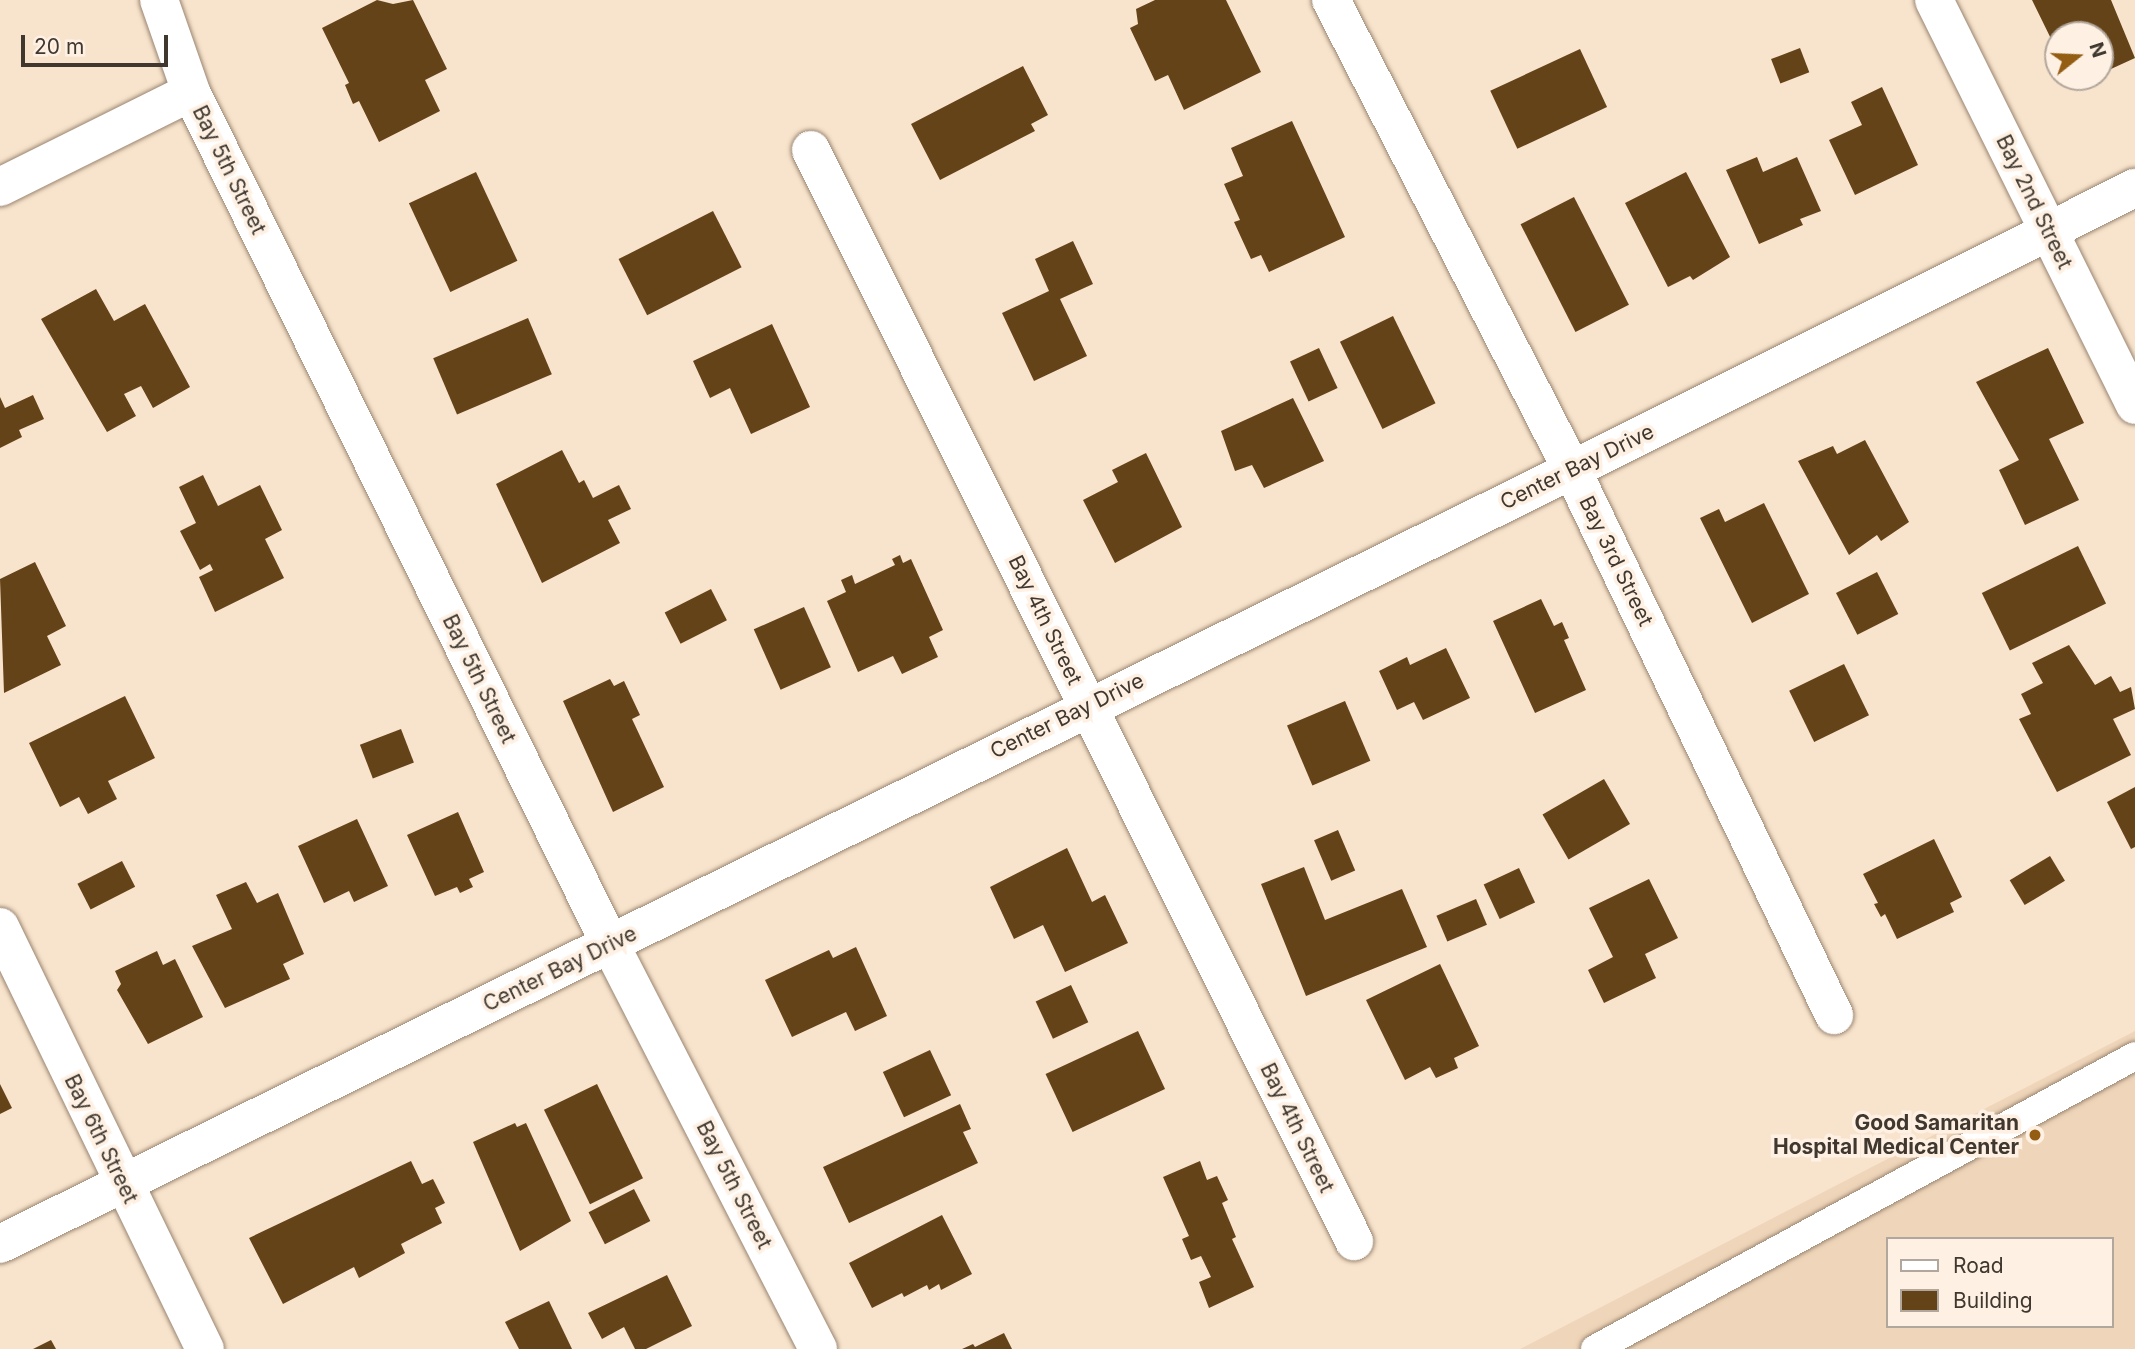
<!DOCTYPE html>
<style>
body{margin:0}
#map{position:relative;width:2135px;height:1349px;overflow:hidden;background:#f8e3cc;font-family:Inter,sans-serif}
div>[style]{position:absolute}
.built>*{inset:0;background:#efd5b9}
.building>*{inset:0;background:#654319;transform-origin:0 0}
.roads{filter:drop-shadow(0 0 2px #998571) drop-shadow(0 0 2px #998571)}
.lane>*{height:28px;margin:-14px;padding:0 14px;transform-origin:14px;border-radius:14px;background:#fff}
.street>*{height:38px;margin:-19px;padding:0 19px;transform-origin:19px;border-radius:19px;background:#fff}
.dots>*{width:19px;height:19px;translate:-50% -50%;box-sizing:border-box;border:4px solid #fef1e4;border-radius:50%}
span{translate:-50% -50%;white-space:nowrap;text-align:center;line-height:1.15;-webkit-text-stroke:7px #fef1e4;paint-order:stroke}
.street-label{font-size:21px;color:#40382f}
.poi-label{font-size:21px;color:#40382f;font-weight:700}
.right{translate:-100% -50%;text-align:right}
.legend{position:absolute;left:1886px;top:1237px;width:228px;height:91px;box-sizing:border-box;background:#fef1e4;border:2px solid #b2a79c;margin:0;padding:9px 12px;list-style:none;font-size:21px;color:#40382f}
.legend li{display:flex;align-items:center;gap:14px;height:35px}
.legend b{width:35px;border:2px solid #b2a79c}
.north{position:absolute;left:2044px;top:21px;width:70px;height:70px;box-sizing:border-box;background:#fef1e4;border:2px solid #b2a79c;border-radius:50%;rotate:72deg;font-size:19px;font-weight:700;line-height:28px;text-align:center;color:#40382f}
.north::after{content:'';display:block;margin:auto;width:24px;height:32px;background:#935d13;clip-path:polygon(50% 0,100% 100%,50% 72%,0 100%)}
.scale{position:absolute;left:21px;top:35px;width:147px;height:32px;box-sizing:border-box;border:4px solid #40382f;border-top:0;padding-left:9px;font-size:21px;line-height:24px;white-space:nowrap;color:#40382f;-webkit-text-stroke:5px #fef1e4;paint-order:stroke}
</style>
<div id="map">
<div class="built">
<div style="clip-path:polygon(evenodd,2135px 1031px,2135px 1349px,1520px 1349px,2135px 1031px,1888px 1239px,2112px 1239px,2112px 1326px,1888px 1326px,1888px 1239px)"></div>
</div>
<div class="building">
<div style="clip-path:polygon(377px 0,393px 4px,413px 0,447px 69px,425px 80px,440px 111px,379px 142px,359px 101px,353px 104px,345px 85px,349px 83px,322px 28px)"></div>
<div style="clip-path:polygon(1155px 0,1226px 0,1261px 72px,1184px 110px,1168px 75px,1155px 81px,1130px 28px,1138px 24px,1136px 9px)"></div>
<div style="clip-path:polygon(2032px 0,2111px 0,2135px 58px,2100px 74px,2100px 35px,2058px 35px,2058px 53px)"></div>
<div style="left:1800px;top:48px;width:26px;height:31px;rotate:69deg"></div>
<div style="left:1580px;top:49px;width:64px;height:99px;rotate:65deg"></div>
<div style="clip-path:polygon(1023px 66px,1048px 115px,1031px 124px,1035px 131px,940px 180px,911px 124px)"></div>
<div style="clip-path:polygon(2070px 77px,2094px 77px,2074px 87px)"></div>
<div style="clip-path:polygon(1882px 87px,1918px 165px,1855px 195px,1829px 140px,1862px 125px,1851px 102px)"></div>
<div style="clip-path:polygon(1292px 121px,1345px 237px,1269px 272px,1261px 255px,1251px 259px,1234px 222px,1240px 220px,1224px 184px,1243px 176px,1231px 148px)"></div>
<div style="clip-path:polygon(1757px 157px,1763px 172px,1797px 157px,1821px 211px,1800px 219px,1803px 225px,1759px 244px,1726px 170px)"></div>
<div style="left:476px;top:172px;width:98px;height:74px;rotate:65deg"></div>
<div style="clip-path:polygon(1686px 172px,1730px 257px,1693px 280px,1690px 276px,1668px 287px,1625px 203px)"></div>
<div style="left:1574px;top:197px;width:121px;height:60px;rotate:63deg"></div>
<div style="left:713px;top:211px;width:63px;height:106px;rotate:63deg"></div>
<div style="clip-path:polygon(1073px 241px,1093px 284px,1060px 299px,1087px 356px,1034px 381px,1002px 313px,1049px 291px,1035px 259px)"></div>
<div style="clip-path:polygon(96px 289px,114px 321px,145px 304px,190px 387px,153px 408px,141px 386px,124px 394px,136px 416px,107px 432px,41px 319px)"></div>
<div style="left:1393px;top:316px;width:97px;height:59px;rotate:64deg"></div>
<div style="left:528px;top:318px;width:61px;height:103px;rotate:67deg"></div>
<div style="clip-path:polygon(772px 324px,810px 407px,751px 434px,730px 388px,710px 398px,693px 361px)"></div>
<div style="left:1319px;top:348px;width:44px;height:32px;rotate:65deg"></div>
<div style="clip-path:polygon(2048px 348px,2084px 423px,2049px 439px,2079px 500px,2025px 525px,1999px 470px,2019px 460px,1976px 382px)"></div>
<div style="clip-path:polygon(33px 395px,44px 419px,19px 430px,22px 437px,0 448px,0 397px,5px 408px)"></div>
<div style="clip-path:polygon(1293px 398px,1324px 461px,1264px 488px,1252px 465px,1235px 471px,1221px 431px)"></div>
<div style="clip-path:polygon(1865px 440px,1909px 522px,1881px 541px,1877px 535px,1849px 555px,1798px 461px,1833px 446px,1837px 454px)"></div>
<div style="clip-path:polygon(562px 450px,579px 483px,584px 480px,593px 498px,619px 485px,631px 509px,608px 520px,620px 543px,542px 583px,496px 484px)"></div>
<div style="clip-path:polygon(1146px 453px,1182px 527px,1115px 563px,1083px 500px,1118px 482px,1112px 470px)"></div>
<div style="clip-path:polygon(203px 475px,218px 506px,260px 485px,282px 530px,265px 539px,284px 578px,215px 612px,199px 577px,213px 570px,210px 564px,200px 570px,180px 531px,196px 523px,179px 487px)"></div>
<div style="clip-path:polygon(1764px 503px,1809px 594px,1752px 623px,1700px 518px,1719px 509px,1725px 522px)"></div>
<div style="left:2078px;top:546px;width:64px;height:107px;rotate:64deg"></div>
<div style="clip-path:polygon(900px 555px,903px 563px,911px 559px,943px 630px,929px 637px,938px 657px,902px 674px,893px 656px,858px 672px,827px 601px,846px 592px,841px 580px,852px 575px,855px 584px,895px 565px,892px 559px)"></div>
<div style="clip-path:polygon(35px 562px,66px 626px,47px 636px,61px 665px,4px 693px,0 579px)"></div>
<div style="left:1877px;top:572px;width:47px;height:46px;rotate:63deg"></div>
<div style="left:711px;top:589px;width:35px;height:52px;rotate:63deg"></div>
<div style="clip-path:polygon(1541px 599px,1554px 626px,1562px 622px,1569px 638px,1564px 640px,1586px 690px,1535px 713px,1493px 621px)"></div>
<div style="left:804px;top:607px;width:66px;height:55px;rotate:66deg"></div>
<div style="clip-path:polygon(2069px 645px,2095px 685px,2111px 676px,2120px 692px,2131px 687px,2135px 709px,2113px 719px,2131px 755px,2057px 792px,2019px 719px,2031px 714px,2021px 694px,2043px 683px,2032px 663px)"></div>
<div style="clip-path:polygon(1446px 648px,1470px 698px,1423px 720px,1414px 702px,1397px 710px,1379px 671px,1407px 657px,1410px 665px)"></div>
<div style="left:1844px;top:664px;width:57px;height:61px;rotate:64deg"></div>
<div style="clip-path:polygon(610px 679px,614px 686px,624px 681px,640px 715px,632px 719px,664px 787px,613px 812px,563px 701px)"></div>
<div style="clip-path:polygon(125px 696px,155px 758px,108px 781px,117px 799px,88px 814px,79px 797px,60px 807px,29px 743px)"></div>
<div style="left:1345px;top:701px;width:65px;height:63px;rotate:67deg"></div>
<div style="left:401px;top:729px;width:36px;height:44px;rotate:69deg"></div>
<div style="left:1604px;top:779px;width:52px;height:71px;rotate:60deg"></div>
<div style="clip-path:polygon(2135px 787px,2135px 847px,2131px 849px,2107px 802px)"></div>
<div style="clip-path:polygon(458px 812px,484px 872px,469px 879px,473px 887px,460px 893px,457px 887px,435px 896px,407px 835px)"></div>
<div style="clip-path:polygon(357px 819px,388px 886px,354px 902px,349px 891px,324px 903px,298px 846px)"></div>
<div style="left:1338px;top:830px;width:44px;height:26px;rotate:67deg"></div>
<div style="clip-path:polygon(1934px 839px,1962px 897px,1950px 903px,1954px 912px,1897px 939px,1885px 914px,1881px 917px,1874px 904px,1878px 903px,1863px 874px)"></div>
<div style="clip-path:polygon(1067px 848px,1092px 902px,1105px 895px,1128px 943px,1065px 972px,1043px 925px,1014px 939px,990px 887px)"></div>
<div style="left:2050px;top:856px;width:29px;height:47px;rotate:59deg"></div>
<div style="left:122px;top:861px;width:29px;height:50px;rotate:63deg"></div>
<div style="clip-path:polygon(1304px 867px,1325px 920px,1402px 889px,1427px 947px,1306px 996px,1261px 884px)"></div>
<div style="left:1519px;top:868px;width:38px;height:39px;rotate:65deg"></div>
<div style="clip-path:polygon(1649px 879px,1678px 938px,1645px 954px,1656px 978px,1604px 1003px,1588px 970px,1613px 957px,1589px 908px)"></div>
<div style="clip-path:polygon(246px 882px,257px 903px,278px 893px,304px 954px,283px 964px,290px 979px,225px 1008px,192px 946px,232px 929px,216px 895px)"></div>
<div style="left:1476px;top:899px;width:28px;height:43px;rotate:67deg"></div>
<div style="clip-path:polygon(856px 947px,887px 1016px,855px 1031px,846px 1012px,792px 1037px,765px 980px,829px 950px,833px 958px)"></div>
<div style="clip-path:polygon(157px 951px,163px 965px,175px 959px,203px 1017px,148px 1044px,117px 990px,121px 984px,115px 971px)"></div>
<div style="clip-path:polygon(1440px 964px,1479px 1046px,1454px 1058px,1458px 1068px,1436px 1078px,1430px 1067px,1405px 1080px,1366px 1000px)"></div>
<div style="left:1071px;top:985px;width:41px;height:39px;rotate:65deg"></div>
<div style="left:1138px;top:1031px;width:64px;height:102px;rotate:65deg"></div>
<div style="left:930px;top:1050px;width:50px;height:52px;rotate:65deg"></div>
<div style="clip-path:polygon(0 1084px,12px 1108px,0 1114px)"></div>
<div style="left:597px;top:1084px;width:105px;height:59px;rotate:64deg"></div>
<div style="clip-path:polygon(960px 1104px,971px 1129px,963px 1132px,978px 1163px,849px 1223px,823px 1167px)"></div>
<div style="clip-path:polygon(515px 1123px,517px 1127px,526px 1123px,571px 1221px,520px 1251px,473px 1142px)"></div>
<div style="clip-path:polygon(411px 1161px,422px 1184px,433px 1179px,445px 1203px,435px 1208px,442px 1223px,401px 1244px,405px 1253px,359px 1278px,354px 1267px,283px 1304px,249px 1238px)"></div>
<div style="clip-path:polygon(1200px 1161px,1207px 1180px,1217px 1176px,1228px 1200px,1222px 1203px,1236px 1237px,1232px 1239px,1254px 1287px,1209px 1308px,1199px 1282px,1211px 1277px,1201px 1256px,1191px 1260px,1182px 1239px,1189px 1236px,1163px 1177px)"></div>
<div style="left:634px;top:1189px;width:36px;height:51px;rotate:63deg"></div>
<div style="clip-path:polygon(942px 1215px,972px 1274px,941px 1290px,939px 1284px,929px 1290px,927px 1285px,904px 1297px,902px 1293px,872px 1308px,849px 1263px)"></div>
<div style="clip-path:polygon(667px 1275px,692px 1326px,646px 1349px,635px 1349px,624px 1327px,602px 1339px,588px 1313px)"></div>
<div style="clip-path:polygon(549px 1301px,572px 1349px,519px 1349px,505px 1322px)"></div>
<div style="clip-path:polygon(1004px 1333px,1012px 1349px,962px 1349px,973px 1344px,975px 1347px)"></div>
<div style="clip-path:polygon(51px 1340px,56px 1349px,33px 1349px)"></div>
</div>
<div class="roads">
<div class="lane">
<div style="left:1595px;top:1349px;width:614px;rotate:-28.48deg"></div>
</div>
<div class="street">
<div style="left:159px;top:0;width:97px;rotate:70.8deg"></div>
<div style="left:191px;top:92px;width:949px;rotate:63.81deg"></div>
<div style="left:610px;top:944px;width:455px;rotate:62.8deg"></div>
<div style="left:1331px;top:0;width:528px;rotate:62.85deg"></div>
<div style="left:1572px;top:470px;width:605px;rotate:64.32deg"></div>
<div style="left:1934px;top:0;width:452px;rotate:63.6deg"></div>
<div style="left:811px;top:150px;width:1219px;rotate:63.54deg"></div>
<div style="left:0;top:187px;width:213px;rotate:-26.4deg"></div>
<div style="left:0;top:927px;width:469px;rotate:64.1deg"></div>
<div style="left:0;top:1244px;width:1752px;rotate:-26.21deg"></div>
<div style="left:1572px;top:470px;width:630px;rotate:-26.61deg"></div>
</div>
</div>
<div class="dots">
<div style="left:2035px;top:1135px;background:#935d13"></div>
</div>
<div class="street-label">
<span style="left:229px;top:170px;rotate:64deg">Bay 5th Street</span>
<span style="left:2034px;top:202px;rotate:64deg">Bay 2nd Street</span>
<span style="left:1577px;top:467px;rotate:-26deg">Center Bay Drive</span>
<span style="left:1616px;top:561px;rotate:64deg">Bay 3rd Street</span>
<span style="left:1045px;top:620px;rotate:64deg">Bay 4th Street</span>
<span style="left:479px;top:679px;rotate:64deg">Bay 5th Street</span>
<span style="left:1067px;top:716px;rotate:-26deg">Center Bay Drive</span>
<span style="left:560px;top:969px;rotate:-26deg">Center Bay Drive</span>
<span style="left:1297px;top:1128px;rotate:64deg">Bay 4th Street</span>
<span style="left:101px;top:1139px;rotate:64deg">Bay 6th Street</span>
<span style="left:734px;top:1185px;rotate:63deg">Bay 5th Street</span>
</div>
<div class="poi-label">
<span class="right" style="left:2019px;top:1135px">Good Samaritan<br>Hospital Medical Center</span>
</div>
<ul class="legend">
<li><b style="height:9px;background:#fff"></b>Road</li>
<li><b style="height:19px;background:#654319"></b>Building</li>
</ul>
<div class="north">N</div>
<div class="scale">20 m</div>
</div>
